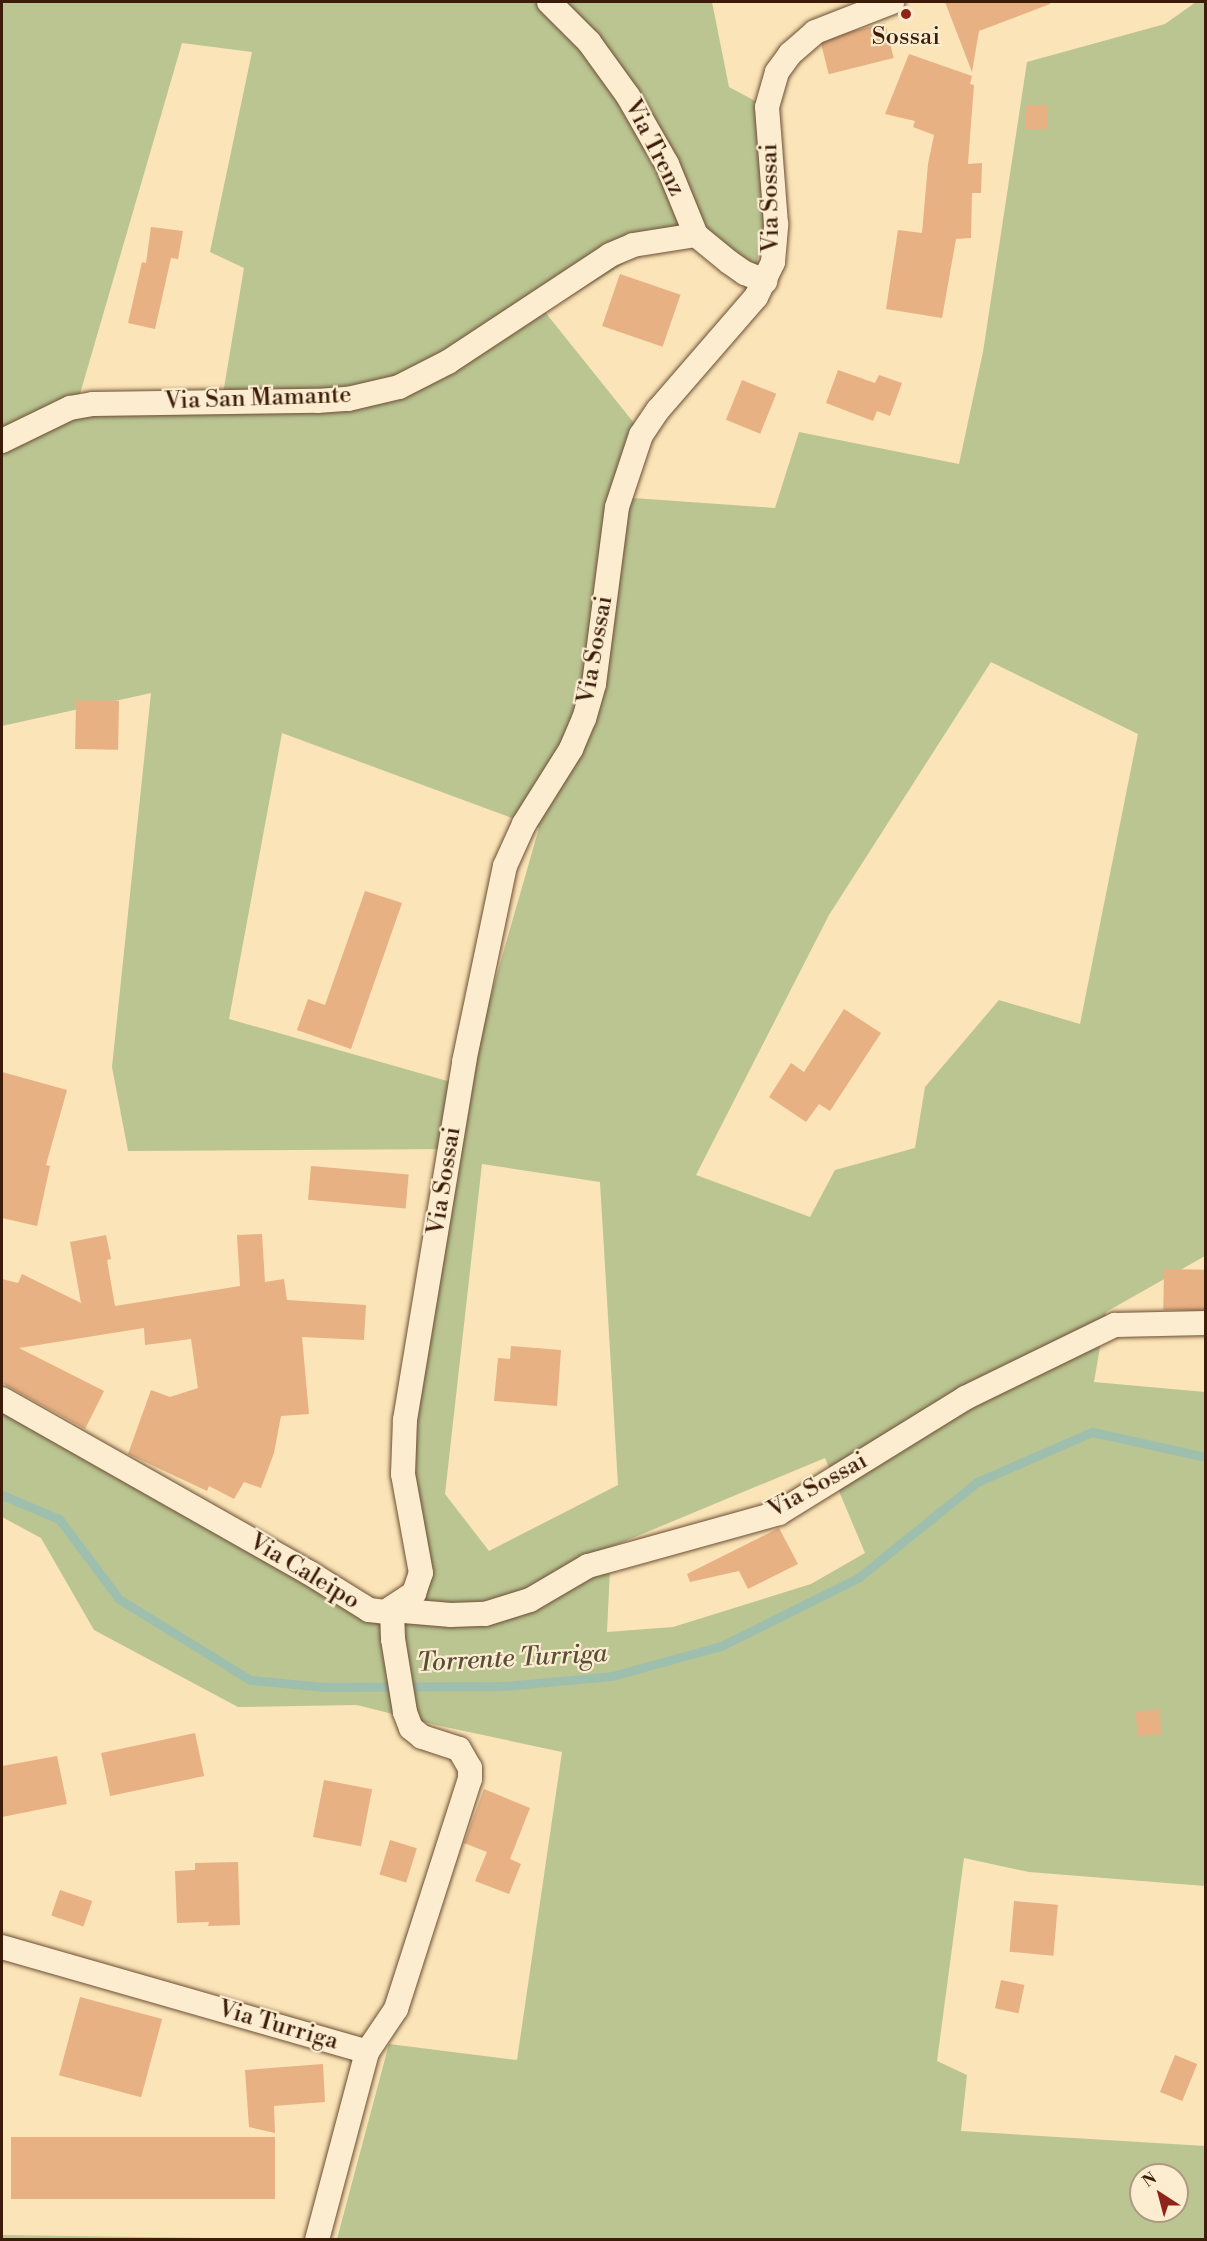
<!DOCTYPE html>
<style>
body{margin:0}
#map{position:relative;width:1207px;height:2241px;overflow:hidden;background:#fbe4b7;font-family:"Libre Bodoni",serif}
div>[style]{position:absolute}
.green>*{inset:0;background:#bac592}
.stream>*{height:9px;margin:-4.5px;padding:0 4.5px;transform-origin:4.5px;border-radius:4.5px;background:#9fbfae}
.building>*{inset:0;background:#e7b184;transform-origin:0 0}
.roads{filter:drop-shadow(0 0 2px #6c4e34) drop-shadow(0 0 2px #6c4e34)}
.street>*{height:24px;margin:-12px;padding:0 12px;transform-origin:12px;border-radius:12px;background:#fcedd0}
.dots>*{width:16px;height:16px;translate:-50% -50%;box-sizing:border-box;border:3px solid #fcedd0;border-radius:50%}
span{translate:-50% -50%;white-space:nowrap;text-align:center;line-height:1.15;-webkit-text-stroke:4.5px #fcedd0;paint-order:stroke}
.poi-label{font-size:24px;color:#3c1c08}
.street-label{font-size:24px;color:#3c1c08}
.water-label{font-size:26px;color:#5a4d3a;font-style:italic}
.frame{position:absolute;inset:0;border:3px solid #3c1c08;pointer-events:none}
.north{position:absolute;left:1129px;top:2163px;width:60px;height:60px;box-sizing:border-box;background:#fcedd0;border:2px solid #af9980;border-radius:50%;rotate:324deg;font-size:16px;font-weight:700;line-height:24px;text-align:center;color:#3c1c08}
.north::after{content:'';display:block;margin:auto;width:21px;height:27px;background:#8f2418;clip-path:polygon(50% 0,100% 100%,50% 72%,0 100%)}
</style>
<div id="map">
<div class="green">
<div style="clip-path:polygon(evenodd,2px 2px,712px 2px,729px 87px,759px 103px,765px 217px,753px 284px,715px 236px,631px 259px,545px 312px,650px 443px,633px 498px,775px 508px,799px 432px,959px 464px,983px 352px,1027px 62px,1165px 24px,1196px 2px,1205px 2px,1205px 1256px,1106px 1312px,1094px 1382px,1205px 1392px,1205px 1886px,1029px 1872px,964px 1858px,937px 2061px,967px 2075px,961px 2131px,1205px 2146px,1205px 2239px,337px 2239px,389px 2044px,517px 2060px,562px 1752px,436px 1725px,357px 1705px,238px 1707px,94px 1630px,41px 1538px,2px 1517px,2px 1407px,350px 1605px,393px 1602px,430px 1579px,411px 1494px,413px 1431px,459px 1149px,128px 1151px,112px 1067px,151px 693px,2px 726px,2px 2px,182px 43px,252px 52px,210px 252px,244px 268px,223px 394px,80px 394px,182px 43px,2px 2px,991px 662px,1138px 734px,1080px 1024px,999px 1000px,925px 1087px,915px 1148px,835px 1170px,810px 1217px,696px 1175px,829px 915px,991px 662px,2px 2px,282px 733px,539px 828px,465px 1086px,229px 1019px,282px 733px,2px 2px,482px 1164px,600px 1182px,618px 1485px,489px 1551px,445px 1494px,482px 1164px,2px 2px,825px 1458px,865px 1553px,811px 1584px,673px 1627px,607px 1632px,611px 1547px,825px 1458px,2px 2px,1141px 2175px,1177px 2175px,1177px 2211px,1141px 2211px,1141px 2175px)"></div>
<div style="clip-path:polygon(2px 2235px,280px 2239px,2px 2240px)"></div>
</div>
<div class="stream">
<div style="left:2px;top:1495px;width:62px;rotate:22.8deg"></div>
<div style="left:59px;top:1519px;width:100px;rotate:53.1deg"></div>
<div style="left:119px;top:1599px;width:154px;rotate:31.7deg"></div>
<div style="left:250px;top:1680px;width:75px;rotate:5.3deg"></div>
<div style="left:325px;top:1687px;width:180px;rotate:-0.3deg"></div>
<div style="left:505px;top:1686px;width:107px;rotate:-5.3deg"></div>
<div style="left:612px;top:1676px;width:113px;rotate:-15.4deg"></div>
<div style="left:721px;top:1646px;width:153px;rotate:-26.4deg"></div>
<div style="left:858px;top:1578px;width:153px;rotate:-38.9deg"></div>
<div style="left:977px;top:1482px;width:125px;rotate:-23.5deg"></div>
<div style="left:1092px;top:1432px;width:117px;rotate:12.4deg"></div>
</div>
<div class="building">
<div style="clip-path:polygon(945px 2px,1050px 2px,1050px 4px,979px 31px,972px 72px)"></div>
<div style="left:885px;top:23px;width:36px;height:67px;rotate:76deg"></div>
<div style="clip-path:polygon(909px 54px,972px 76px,970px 84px,974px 85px,968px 164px,982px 163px,981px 193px,972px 193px,971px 238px,956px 239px,942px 318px,886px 309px,898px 230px,922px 233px,928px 164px,934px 135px,913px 127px,915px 121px,885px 114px)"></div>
<div style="left:1048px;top:105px;width:24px;height:23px;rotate:90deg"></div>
<div style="clip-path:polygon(151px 227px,183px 231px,178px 259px,171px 258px,155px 329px,128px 323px,142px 262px,146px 263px)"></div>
<div style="left:620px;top:274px;width:64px;height:55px;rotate:19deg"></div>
<div style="clip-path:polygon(838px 370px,875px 383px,879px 375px,902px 383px,890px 416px,877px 411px,873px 421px,826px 403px)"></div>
<div style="left:742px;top:380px;width:37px;height:43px;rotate:22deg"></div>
<div style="left:76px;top:700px;width:43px;height:49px;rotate:1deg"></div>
<div style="clip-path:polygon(365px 891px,402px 903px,351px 1049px,297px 1030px,308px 999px,325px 1005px)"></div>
<div style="clip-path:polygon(844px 1009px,881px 1033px,830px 1111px,819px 1104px,806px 1122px,769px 1097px,791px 1063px,804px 1072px)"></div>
<div style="clip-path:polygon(2px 1072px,67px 1090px,46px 1165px,50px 1166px,37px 1226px,2px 1218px)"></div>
<div style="left:311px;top:1166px;width:98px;height:34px;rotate:5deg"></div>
<div style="clip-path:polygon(262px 1234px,265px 1282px,284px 1279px,287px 1300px,366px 1305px,364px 1340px,302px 1337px,309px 1414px,281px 1416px,274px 1453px,261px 1488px,244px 1482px,234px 1499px,209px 1486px,207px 1491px,128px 1454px,151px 1390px,170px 1397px,198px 1388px,191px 1339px,145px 1345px,144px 1328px,19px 1348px,104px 1391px,85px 1429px,2px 1383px,2px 1279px,18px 1283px,22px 1274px,81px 1303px,70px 1242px,106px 1235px,111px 1259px,107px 1260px,115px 1306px,240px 1286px,237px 1235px)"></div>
<div style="left:1164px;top:1269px;width:42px;height:41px;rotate:1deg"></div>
<div style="clip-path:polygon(511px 1346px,561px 1350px,557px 1406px,494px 1401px,498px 1358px,510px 1359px)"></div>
<div style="clip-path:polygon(779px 1528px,798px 1564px,748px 1589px,739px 1571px,690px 1582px,687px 1574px)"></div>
<div style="left:1159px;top:1709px;width:25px;height:24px;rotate:83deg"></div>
<div style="left:195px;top:1733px;width:44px;height:96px;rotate:78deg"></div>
<div style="clip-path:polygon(57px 1756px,67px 1804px,2px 1817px,2px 1766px)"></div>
<div style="left:324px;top:1780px;width:49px;height:58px;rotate:11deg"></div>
<div style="clip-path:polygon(484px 1789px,530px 1808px,510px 1859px,521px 1864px,509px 1894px,475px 1881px,487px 1852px,464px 1843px)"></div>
<div style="left:390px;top:1840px;width:28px;height:36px;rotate:17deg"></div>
<div style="clip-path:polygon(238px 1862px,240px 1925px,208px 1926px,209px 1922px,177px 1923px,175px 1871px,195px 1870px,195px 1863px)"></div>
<div style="left:60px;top:1890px;width:34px;height:27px;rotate:19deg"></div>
<div style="left:1014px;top:1901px;width:44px;height:51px;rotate:5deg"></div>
<div style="left:1001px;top:1980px;width:24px;height:29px;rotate:12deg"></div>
<div style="left:80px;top:1997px;width:85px;height:81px;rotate:15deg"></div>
<div style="left:1175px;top:2055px;width:24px;height:40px;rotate:22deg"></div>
<div style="clip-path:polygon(323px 2064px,325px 2102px,274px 2106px,275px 2133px,249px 2127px,245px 2070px)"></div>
<div style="left:275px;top:2137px;width:62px;height:264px;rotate:90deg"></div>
</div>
<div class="roads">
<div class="street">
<div style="left:549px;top:2px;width:57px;rotate:45deg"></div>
<div style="left:589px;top:42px;width:67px;rotate:54.2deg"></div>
<div style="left:628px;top:96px;width:78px;rotate:60.2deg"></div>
<div style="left:667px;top:164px;width:77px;rotate:67.8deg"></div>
<div style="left:696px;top:235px;width:43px;rotate:39.3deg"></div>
<div style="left:729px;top:262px;width:19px;rotate:35deg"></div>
<div style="left:745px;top:273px;width:22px;rotate:22deg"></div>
<div style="left:2px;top:441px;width:76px;rotate:-25.9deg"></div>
<div style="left:70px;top:408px;width:23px;rotate:-10deg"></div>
<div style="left:93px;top:404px;width:224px;rotate:-0.8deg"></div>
<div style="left:317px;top:401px;width:31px;rotate:-4deg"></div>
<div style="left:348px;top:399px;width:52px;rotate:-13.2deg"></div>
<div style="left:399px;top:387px;width:55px;rotate:-27deg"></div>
<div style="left:448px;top:362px;width:194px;rotate:-33.4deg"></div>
<div style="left:610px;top:255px;width:25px;rotate:-23deg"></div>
<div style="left:633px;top:245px;width:64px;rotate:-9deg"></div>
<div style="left:2px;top:1399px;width:352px;rotate:29.5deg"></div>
<div style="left:308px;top:1572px;width:72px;rotate:31.9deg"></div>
<div style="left:369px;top:1610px;width:16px;rotate:7deg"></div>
<div style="left:385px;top:1612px;width:35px;rotate:-33deg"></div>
<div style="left:414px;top:1593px;width:21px;rotate:-71deg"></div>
<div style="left:421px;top:1573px;width:101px;rotate:-100.3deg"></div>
<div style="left:403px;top:1474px;width:54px;rotate:-87.9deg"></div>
<div style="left:405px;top:1420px;width:363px;rotate:-80.6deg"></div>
<div style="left:464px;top:1062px;width:200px;rotate:-78.2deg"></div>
<div style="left:505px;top:866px;width:46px;rotate:-65.7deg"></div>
<div style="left:524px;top:824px;width:89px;rotate:-57.9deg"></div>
<div style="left:571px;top:749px;width:33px;rotate:-67deg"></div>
<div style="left:584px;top:719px;width:36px;rotate:-74deg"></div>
<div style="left:594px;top:684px;width:178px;rotate:-82.6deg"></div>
<div style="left:617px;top:507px;width:76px;rotate:-71.6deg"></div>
<div style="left:641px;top:435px;width:30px;rotate:-56deg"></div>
<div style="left:658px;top:410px;width:150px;rotate:-49.1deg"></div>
<div style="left:756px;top:297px;width:39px;rotate:-64deg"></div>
<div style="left:773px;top:262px;width:38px;rotate:-85deg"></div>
<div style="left:776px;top:224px;width:117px;rotate:-94.4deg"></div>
<div style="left:767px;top:107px;width:36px;rotate:-74deg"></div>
<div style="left:777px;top:72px;width:22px;rotate:-54deg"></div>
<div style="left:790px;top:54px;width:33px;rotate:-41deg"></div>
<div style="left:815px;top:32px;width:83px;rotate:-21.3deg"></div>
<div style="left:392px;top:1610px;width:59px;rotate:4.8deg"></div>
<div style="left:451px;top:1615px;width:34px;rotate:-2deg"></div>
<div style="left:485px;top:1614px;width:47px;rotate:-17.3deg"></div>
<div style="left:530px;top:1600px;width:67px;rotate:-30.4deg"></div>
<div style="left:588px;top:1566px;width:198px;rotate:-15.5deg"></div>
<div style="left:779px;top:1513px;width:219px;rotate:-31.7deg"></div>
<div style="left:965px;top:1398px;width:167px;rotate:-26deg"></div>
<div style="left:1115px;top:1325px;width:91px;rotate:-1.3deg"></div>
<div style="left:2px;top:1947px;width:380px;rotate:16deg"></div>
<div style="left:317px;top:2240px;width:195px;rotate:-75.1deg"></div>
<div style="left:367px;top:2052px;width:52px;rotate:-56deg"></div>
<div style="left:396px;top:2009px;width:242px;rotate:-72.2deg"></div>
<div style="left:470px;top:1779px;width:11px;rotate:-90deg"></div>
<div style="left:470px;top:1768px;width:22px;rotate:-120deg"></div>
<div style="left:459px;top:1749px;width:39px;rotate:-162deg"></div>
<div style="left:422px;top:1737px;width:14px;rotate:-141deg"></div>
<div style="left:411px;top:1728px;width:17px;rotate:-111deg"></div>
<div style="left:405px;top:1712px;width:74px;rotate:-99.3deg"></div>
<div style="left:393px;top:1639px;width:29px;rotate:-92deg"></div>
</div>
</div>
<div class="dots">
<div style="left:906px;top:14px;background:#8f2418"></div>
</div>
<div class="poi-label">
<span style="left:906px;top:38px">Sossai</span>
</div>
<div class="street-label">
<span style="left:654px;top:148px;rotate:63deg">Via Trenz</span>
<span style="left:771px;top:198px;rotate:-91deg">Via Sossai</span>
<span style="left:258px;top:399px;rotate:-2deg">Via San Mamante</span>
<span style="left:596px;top:650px;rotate:-80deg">Via Sossai</span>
<span style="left:445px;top:1181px;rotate:-81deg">Via Sossai</span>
<span style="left:818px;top:1486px;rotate:-29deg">Via Sossai</span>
<span style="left:304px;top:1572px;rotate:31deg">Via Caleipo</span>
<span style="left:278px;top:2026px;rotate:16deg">Via Turriga</span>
</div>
<div class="water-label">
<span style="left:512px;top:1659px;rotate:-3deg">Torrente Turriga</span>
</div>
<div class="frame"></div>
<div class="north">N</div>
</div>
